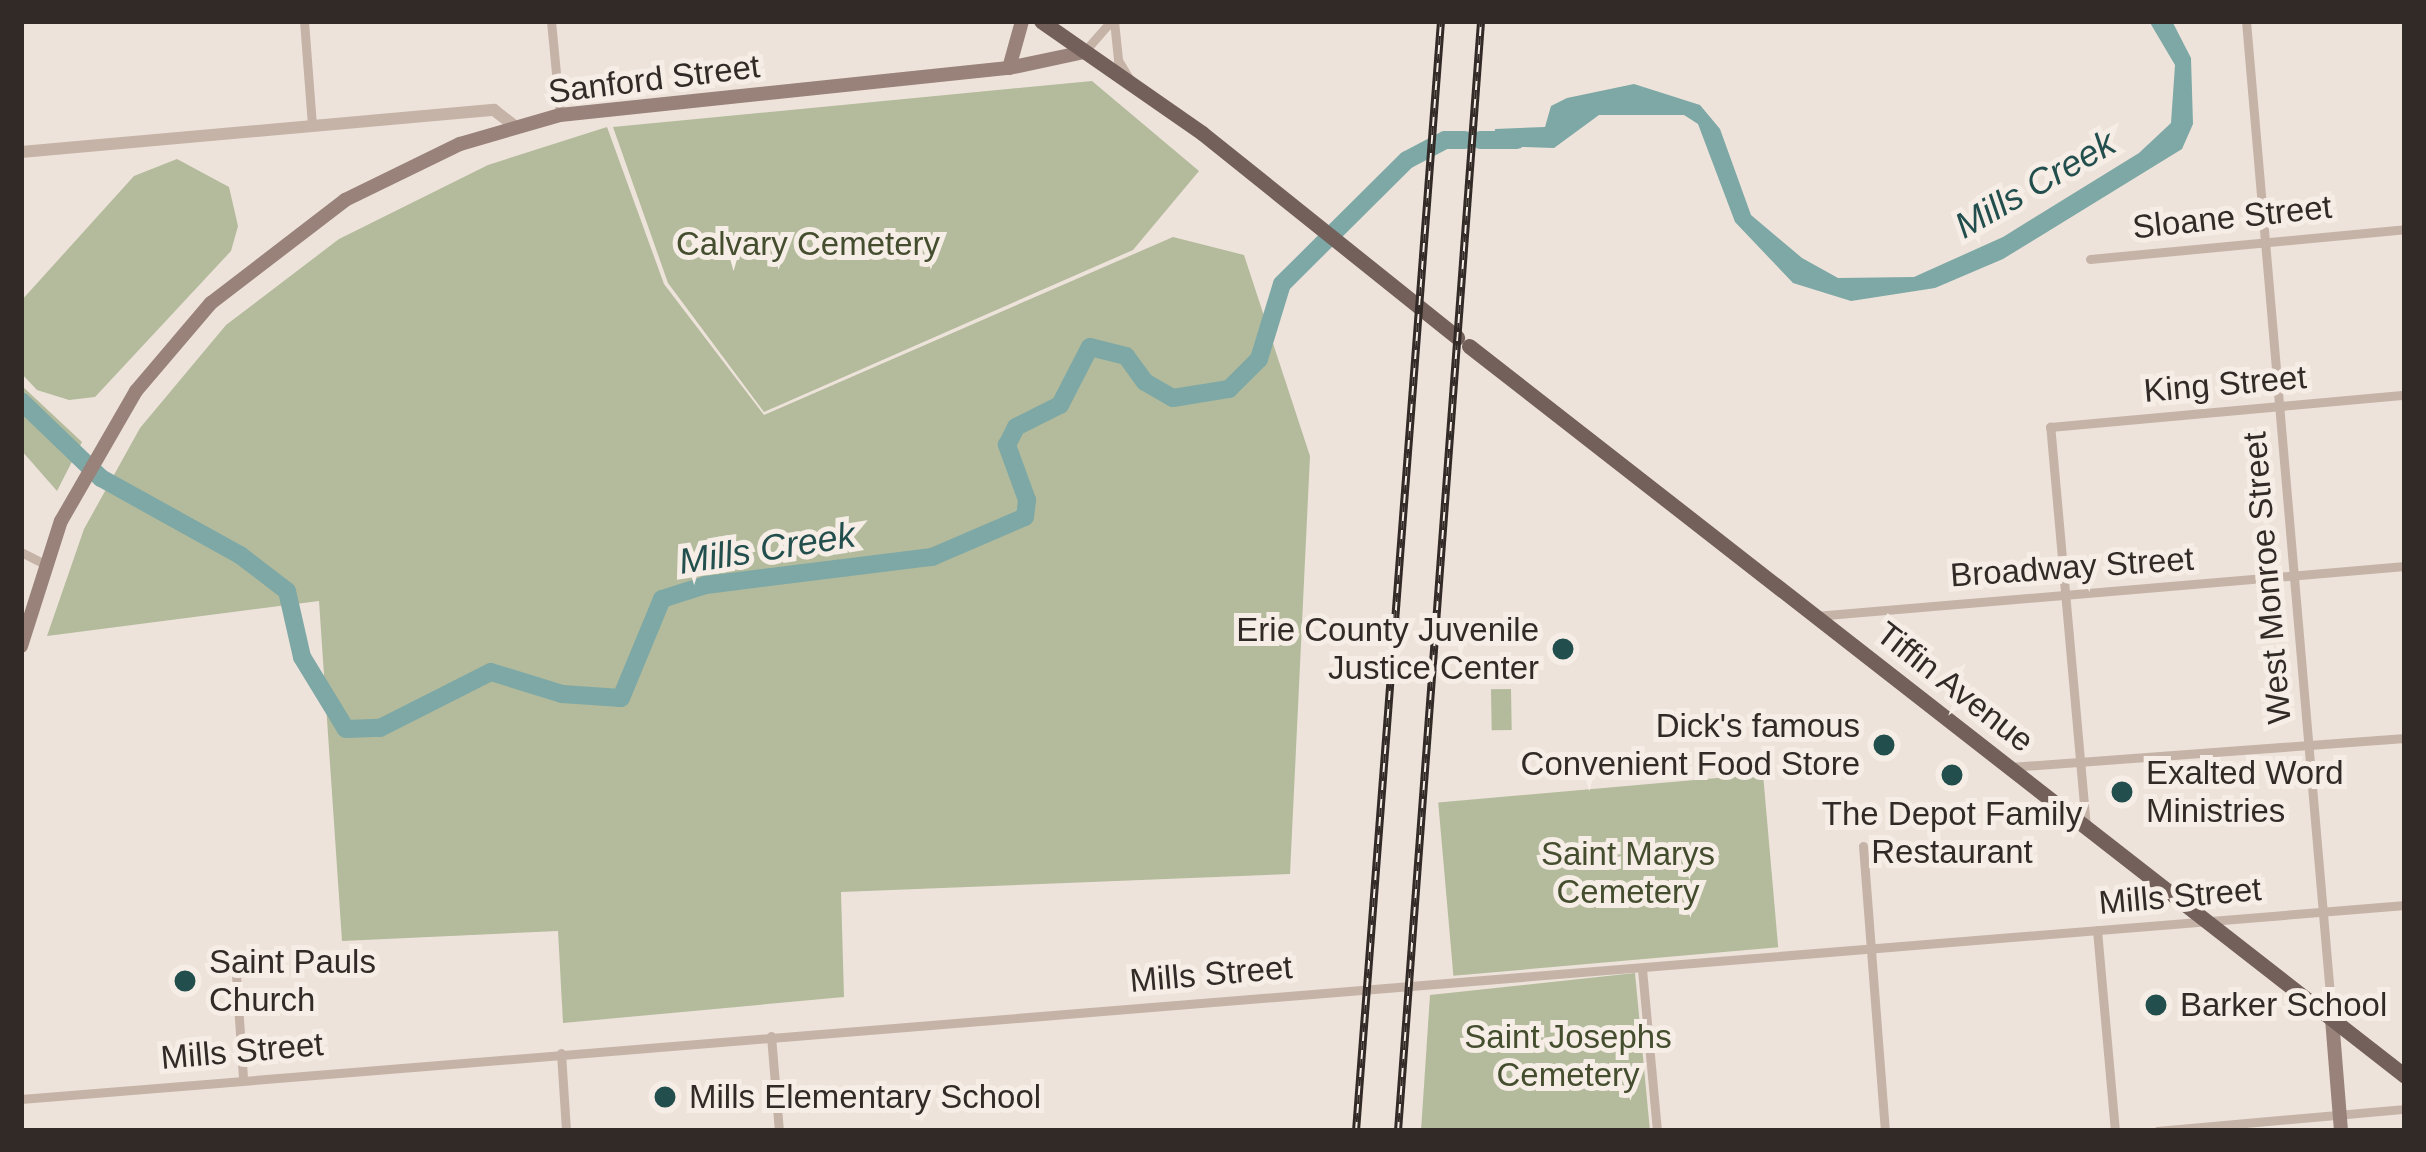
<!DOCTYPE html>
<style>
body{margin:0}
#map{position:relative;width:2426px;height:1152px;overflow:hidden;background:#eee3da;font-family:Arial,sans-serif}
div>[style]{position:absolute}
.green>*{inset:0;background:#b3bb9c;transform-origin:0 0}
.water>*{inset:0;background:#7da8a6}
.river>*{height:18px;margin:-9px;padding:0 9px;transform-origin:9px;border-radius:9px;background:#7da8a6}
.minor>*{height:9px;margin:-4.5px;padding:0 4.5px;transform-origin:4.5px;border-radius:4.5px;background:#c5b3a8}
.tertiary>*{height:12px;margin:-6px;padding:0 6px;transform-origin:6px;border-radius:6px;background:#c5b3a8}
.secondary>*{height:14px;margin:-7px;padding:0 7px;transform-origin:7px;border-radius:7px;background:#98827a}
.primary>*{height:15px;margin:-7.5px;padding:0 7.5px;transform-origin:7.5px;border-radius:7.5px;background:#73605a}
.rail>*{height:8px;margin-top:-4px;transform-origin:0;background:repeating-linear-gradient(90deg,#f6eee6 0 9px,#322a27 0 18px);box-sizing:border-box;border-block:3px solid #322a27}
.dots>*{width:33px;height:33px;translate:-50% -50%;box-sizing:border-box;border:6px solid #f6eee6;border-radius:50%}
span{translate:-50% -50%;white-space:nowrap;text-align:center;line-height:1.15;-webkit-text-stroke:10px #f6eee6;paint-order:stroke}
.street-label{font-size:33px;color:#322a27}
.park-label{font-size:33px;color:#444e2e}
.poi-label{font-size:33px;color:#322a27}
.right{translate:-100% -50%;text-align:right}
.left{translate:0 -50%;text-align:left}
.water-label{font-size:36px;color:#224f4e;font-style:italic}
.frame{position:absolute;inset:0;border:24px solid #322a27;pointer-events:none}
</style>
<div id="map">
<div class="green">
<div style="clip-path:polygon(1092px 81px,1199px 171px,1133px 250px,764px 412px,668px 283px,613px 127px)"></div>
<div style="clip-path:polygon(607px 127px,664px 284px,764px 415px,1173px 237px,1244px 255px,1310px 456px,1290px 874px,841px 892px,844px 997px,563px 1023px,558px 931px,342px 941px,319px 601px,47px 636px,84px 529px,140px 428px,226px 325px,339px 239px,488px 165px)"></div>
<div style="clip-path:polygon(177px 159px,229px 187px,238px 226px,231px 251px,95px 397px,69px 400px,37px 390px,21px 373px,21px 301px,134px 176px)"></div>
<div style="clip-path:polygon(21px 385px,82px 442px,57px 491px,21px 450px)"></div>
<div style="left:1511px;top:689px;width:41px;height:20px;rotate:89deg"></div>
<div style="left:1763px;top:774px;width:174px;height:326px;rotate:85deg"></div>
<div style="clip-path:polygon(1635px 973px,1650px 1131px,1421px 1131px,1430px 995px)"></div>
</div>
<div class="water">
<div style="clip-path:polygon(2149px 21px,2172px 21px,2191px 58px,2193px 124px,2182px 149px,2003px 259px,1935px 288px,1851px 301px,1793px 283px,1735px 222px,1698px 124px,1684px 115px,1599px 115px,1554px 148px,1493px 146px,1495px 129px,1545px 127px,1551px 106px,1567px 98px,1634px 84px,1700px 105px,1720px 129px,1751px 215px,1802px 258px,1838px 278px,1914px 277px,2003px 237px,2139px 153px,2171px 123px,2175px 65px)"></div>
</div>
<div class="river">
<div style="left:1480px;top:140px;width:37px"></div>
<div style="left:21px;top:401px;width:111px;rotate:43.9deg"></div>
<div style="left:101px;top:478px;width:159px;rotate:29deg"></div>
<div style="left:240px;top:555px;width:59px;rotate:37.5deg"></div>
<div style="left:287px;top:591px;width:68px;rotate:77.2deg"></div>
<div style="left:302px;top:657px;width:84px;rotate:58.6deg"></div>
<div style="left:346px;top:729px;width:34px;rotate:-2deg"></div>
<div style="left:380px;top:728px;width:124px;rotate:-26.8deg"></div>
<div style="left:491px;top:672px;width:74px;rotate:17.2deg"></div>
<div style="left:562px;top:694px;width:59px;rotate:3.9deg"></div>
<div style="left:621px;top:698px;width:107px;rotate:-67.5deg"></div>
<div style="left:662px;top:599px;width:46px;rotate:-17.7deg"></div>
<div style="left:706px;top:585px;width:228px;rotate:-7.1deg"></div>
<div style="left:932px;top:557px;width:101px;rotate:-23.3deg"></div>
<div style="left:1025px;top:517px;width:17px;rotate:-83deg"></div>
<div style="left:1027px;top:500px;width:59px;rotate:-110deg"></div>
<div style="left:1007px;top:445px;width:20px;rotate:-63deg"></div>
<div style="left:1016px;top:427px;width:49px;rotate:-26.6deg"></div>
<div style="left:1060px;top:405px;width:65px;rotate:-62.7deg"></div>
<div style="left:1090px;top:347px;width:37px;rotate:14deg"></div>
<div style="left:1126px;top:356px;width:32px;rotate:54deg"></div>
<div style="left:1145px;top:382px;width:32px;rotate:30deg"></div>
<div style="left:1173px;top:398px;width:57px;rotate:-9.1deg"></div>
<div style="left:1229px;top:389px;width:42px;rotate:-45deg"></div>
<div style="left:1259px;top:359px;width:78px;rotate:-73deg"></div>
<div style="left:1282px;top:284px;width:176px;rotate:-44.8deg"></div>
<div style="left:1407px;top:160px;width:43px;rotate:-27.8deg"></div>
<div style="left:1445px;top:140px;width:20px"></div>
</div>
<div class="minor">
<div style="left:304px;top:21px;width:104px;rotate:85.6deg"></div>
<div style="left:551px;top:21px;width:94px;rotate:84.5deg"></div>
<div style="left:1114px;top:21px;width:39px;rotate:84deg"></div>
<div style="left:1118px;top:60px;width:21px;rotate:59deg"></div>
<div style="left:2246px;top:21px;width:1002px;rotate:85.07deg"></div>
<div style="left:1084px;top:52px;width:41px;rotate:-48.9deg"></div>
<div style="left:2090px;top:259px;width:316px;rotate:-5.4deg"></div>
<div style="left:21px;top:552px;width:27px;rotate:27deg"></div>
<div style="left:1815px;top:616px;width:592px;rotate:-4.84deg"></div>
<div style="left:2010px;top:767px;width:396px;rotate:-4.2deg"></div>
<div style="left:2086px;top:827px;width:402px;rotate:-95.1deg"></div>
<div style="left:2050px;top:427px;width:356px;rotate:-5.2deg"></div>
<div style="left:1863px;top:846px;width:286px;rotate:85.6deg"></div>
<div style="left:2097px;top:930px;width:202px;rotate:84.9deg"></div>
<div style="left:235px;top:960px;width:117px;rotate:86.1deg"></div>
<div style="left:1642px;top:969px;width:163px;rotate:84.7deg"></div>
<div style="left:771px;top:1036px;width:95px;rotate:85.2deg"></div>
<div style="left:561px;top:1053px;width:78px;rotate:86.3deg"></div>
<div style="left:21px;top:1099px;width:2392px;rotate:-4.65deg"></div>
<div style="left:2157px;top:1131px;width:249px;rotate:-5.1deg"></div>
</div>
<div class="tertiary">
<div style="left:21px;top:152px;width:475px;rotate:-5.1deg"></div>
<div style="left:494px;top:110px;width:28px;rotate:38deg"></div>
</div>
<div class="secondary">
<div style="left:1009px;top:68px;width:49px;rotate:-74.5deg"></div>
<div style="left:21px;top:646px;width:131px;rotate:-72.3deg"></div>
<div style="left:61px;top:521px;width:150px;rotate:-60deg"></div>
<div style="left:136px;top:391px;width:116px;rotate:-49.6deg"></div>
<div style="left:211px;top:303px;width:169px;rotate:-37.5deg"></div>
<div style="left:345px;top:200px;width:128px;rotate:-26deg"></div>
<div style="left:460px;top:144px;width:104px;rotate:-16.2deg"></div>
<div style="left:560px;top:115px;width:451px;rotate:-6deg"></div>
<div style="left:1009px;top:68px;width:77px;rotate:-12deg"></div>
<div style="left:2332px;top:1019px;width:112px;rotate:85.4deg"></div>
</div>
<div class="primary">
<div style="left:1041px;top:21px;width:196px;rotate:34.8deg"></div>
<div style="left:1202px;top:133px;width:327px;rotate:38.7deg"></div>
<div style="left:1469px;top:346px;width:1187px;rotate:37.95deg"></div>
</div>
<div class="rail">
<div style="left:1356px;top:1131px;width:1113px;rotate:-85.62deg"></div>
<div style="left:1398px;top:1131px;width:1113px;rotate:-85.72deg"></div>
</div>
<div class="dots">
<div style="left:1563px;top:649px;background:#224f4e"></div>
<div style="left:1884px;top:745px;background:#224f4e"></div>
<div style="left:1952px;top:775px;background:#224f4e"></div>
<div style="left:2122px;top:792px;background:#224f4e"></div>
<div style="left:185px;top:981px;background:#224f4e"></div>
<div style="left:2156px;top:1005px;background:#224f4e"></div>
<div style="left:665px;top:1097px;background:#224f4e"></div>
</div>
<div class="street-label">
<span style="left:654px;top:79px;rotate:-7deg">Sanford Street</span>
<span style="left:2232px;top:217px;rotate:-6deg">Sloane Street</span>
<span style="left:2225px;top:384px;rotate:-5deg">King Street</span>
<span style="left:2072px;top:567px;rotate:-4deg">Broadway Street</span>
<span style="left:2267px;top:578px;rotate:-95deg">West Monroe Street</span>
<span style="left:1955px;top:687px;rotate:38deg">Tiffin Avenue</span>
<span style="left:2180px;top:896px;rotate:-5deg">Mills Street</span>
<span style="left:1211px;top:974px;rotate:-5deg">Mills Street</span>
<span style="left:242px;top:1051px;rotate:-5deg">Mills Street</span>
</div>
<div class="park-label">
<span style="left:808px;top:244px">Calvary Cemetery</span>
<span style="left:1628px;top:873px">Saint Marys<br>Cemetery</span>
<span style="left:1568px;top:1056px">Saint Josephs<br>Cemetery</span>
</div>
<div class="poi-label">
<span class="right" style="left:1539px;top:649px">Erie County Juvenile<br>Justice Center</span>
<span class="right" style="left:1860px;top:745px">Dick's famous<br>Convenient Food Store</span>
<span class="left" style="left:2146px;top:792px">Exalted Word<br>Ministries</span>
<span style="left:1952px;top:833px">The Depot Family<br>Restaurant</span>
<span class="left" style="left:209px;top:981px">Saint Pauls<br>Church</span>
<span class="left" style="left:2180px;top:1005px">Barker School</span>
<span class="left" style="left:689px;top:1097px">Mills Elementary School</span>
</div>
<div class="water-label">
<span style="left:2035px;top:184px;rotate:-30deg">Mills Creek</span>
<span style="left:767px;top:548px;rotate:-9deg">Mills Creek</span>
</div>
<div class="frame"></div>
</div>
